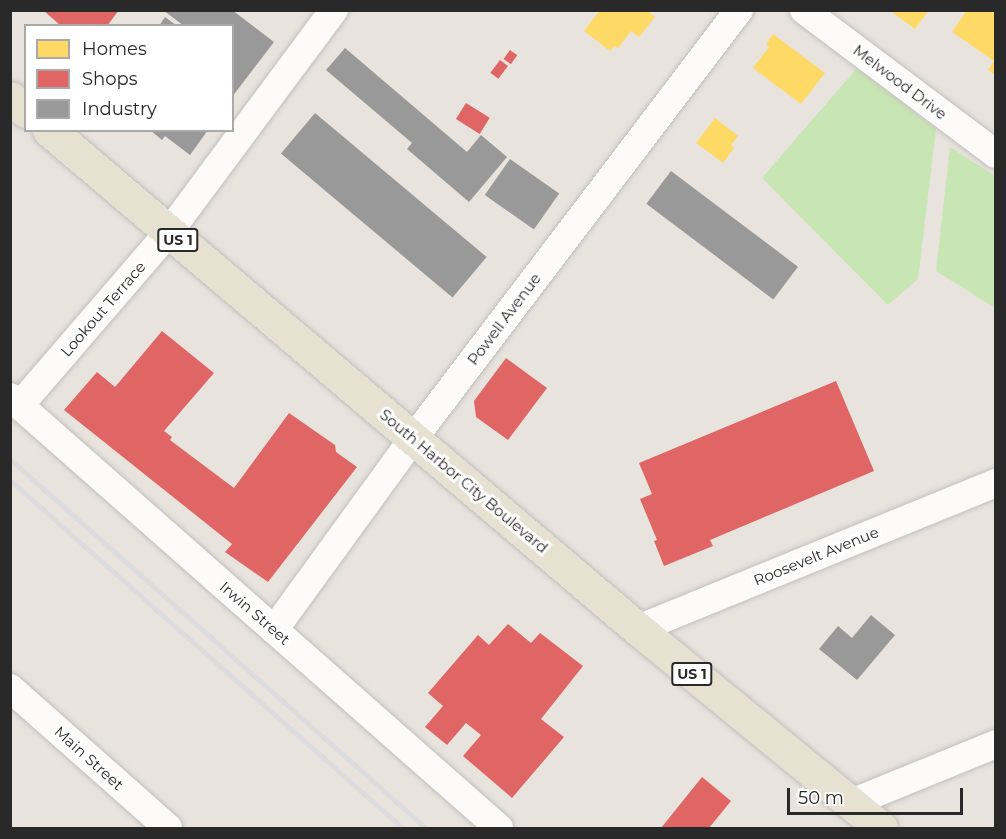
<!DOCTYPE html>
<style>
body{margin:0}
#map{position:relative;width:1006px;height:839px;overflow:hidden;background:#e8e3dd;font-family:Montserrat,sans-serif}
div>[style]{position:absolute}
.green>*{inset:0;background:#c8e5b4}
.homes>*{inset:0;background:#ffd966}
.shops>*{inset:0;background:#e06666;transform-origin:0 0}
.industry>*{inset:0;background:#999;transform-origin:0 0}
.roads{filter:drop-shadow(0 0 2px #c1bfbf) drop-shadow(0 0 2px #c1bfbf)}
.minor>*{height:28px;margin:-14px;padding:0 14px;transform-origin:14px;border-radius:14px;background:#fcfbfa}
.major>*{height:33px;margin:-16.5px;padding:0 16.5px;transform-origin:16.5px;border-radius:16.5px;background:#e7e1d1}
.rail>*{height:4.5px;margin:-2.25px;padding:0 2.25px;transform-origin:2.25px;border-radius:2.25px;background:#dcdcde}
span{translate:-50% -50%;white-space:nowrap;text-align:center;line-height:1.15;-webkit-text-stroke:6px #fff;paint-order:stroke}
.shield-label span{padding:2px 4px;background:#fff;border:2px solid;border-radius:4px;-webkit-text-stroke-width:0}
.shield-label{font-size:14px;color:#292929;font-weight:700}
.street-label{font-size:15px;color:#292929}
.frame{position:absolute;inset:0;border:12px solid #292929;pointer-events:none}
.legend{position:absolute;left:24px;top:24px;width:210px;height:108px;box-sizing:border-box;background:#fff;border:2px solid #a9a9a9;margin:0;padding:8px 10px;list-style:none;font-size:18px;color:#292929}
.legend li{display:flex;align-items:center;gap:12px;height:30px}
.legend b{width:30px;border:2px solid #a9a9a9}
.scale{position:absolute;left:787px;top:788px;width:176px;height:27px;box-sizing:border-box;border:3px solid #292929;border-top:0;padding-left:8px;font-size:18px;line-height:21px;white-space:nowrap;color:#292929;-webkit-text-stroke:4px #fff;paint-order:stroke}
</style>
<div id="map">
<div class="green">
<div style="clip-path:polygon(857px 68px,936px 129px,918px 279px,888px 305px,762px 178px)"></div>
<div style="clip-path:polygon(950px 147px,995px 176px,995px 308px,936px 271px)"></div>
</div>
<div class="homes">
<div style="clip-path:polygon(600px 10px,647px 10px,655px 17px,639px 37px,631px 31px,618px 48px,614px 46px,610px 51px,584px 31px)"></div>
<div style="clip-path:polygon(889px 10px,929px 10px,915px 29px)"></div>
<div style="clip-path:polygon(967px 10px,996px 10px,996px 75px,988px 70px,994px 61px,952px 32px)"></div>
<div style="clip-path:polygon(773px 34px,825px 73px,801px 104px,753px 68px,769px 47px,766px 44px)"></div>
<div style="clip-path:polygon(715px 118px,738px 136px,731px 145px,734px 148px,723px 163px,696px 143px)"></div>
</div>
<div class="shops">
<div style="clip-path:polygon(43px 10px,119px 10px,107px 26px,61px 26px)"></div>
<div style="left:510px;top:50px;width:9px;height:11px;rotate:36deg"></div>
<div style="left:500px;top:60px;width:10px;height:16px;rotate:37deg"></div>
<div style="left:466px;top:103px;width:28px;height:19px;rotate:32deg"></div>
<div style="clip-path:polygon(162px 331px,214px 373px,164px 431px,172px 437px,170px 440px,234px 488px,289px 413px,335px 445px,336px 452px,357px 467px,268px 582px,225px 552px,232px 544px,64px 410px,97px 372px,115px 387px)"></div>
<div style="clip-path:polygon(506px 358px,547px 388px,508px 440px,476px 417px,474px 401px)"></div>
<div style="clip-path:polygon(836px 381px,874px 471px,710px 540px,713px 546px,664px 566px,654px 541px,657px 540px,640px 499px,652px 494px,639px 463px)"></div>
<div style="clip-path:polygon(508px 624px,531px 643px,540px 633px,583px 666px,541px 719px,564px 737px,512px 798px,463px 756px,481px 735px,466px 723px,447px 745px,425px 727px,443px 706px,428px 693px,478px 635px,489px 645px)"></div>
<div style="clip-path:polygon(702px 777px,731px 801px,709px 828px,661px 828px)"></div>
</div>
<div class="industry">
<div style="clip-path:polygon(163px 10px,232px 10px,274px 42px,232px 97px,232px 26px,184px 26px)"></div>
<div style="clip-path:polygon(165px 17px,177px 26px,159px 26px)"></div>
<div style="clip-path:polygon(345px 48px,467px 152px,481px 135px,507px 157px,469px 202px,407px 149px,412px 143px,326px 70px)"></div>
<div style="left:315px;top:113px;width:224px;height:53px;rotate:40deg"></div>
<div style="clip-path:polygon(150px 130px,208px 130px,190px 155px,165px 136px,162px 140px)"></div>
<div style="left:510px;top:159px;width:60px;height:44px;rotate:35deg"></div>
<div style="left:671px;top:171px;width:159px;height:41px;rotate:37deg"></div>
<div style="clip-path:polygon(871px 615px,895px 635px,857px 680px,819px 649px,838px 626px,852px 638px)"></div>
</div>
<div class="roads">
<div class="minor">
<div style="left:804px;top:10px;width:240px;rotate:36.9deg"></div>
<div style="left:10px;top:397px;width:652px;rotate:41.39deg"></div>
<div style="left:20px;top:405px;width:228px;rotate:-49.3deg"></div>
<div style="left:169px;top:232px;width:277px;rotate:-53.4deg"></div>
<div style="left:638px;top:629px;width:387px;rotate:-22.2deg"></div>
<div style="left:274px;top:630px;width:236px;rotate:-54deg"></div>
<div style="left:413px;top:439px;width:539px;rotate:-52.77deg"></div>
<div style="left:10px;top:688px;width:211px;rotate:41.5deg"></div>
<div style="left:849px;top:804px;width:159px;rotate:-22.2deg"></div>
</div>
<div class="major">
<div style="left:10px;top:98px;width:21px;rotate:39deg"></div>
<div style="left:49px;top:130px;width:772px;rotate:40.27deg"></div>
<div style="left:638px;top:629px;width:314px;rotate:39.3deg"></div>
</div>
</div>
<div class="rail">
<div style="left:10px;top:459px;width:556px;rotate:41.57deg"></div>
<div style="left:10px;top:480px;width:525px;rotate:41.52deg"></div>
</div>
<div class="shield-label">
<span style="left:178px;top:240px">US 1</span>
<span style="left:692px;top:674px">US 1</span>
</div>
<div class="street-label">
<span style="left:900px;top:82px;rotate:37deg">Melwood Drive</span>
<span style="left:103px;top:309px;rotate:-49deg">Lookout Terrace</span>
<span style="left:504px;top:319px;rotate:-53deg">Powell Avenue</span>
<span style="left:464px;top:481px;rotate:40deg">South Harbor City Boulevard</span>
<span style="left:816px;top:556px;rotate:-22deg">Roosevelt Avenue</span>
<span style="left:255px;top:613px;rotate:41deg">Irwin Street</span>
<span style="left:89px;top:758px;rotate:42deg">Main Street</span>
</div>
<div class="frame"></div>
<ul class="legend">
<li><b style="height:16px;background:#ffd966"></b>Homes</li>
<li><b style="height:16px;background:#e06666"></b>Shops</li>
<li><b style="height:16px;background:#999"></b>Industry</li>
</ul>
<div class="scale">50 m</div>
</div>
